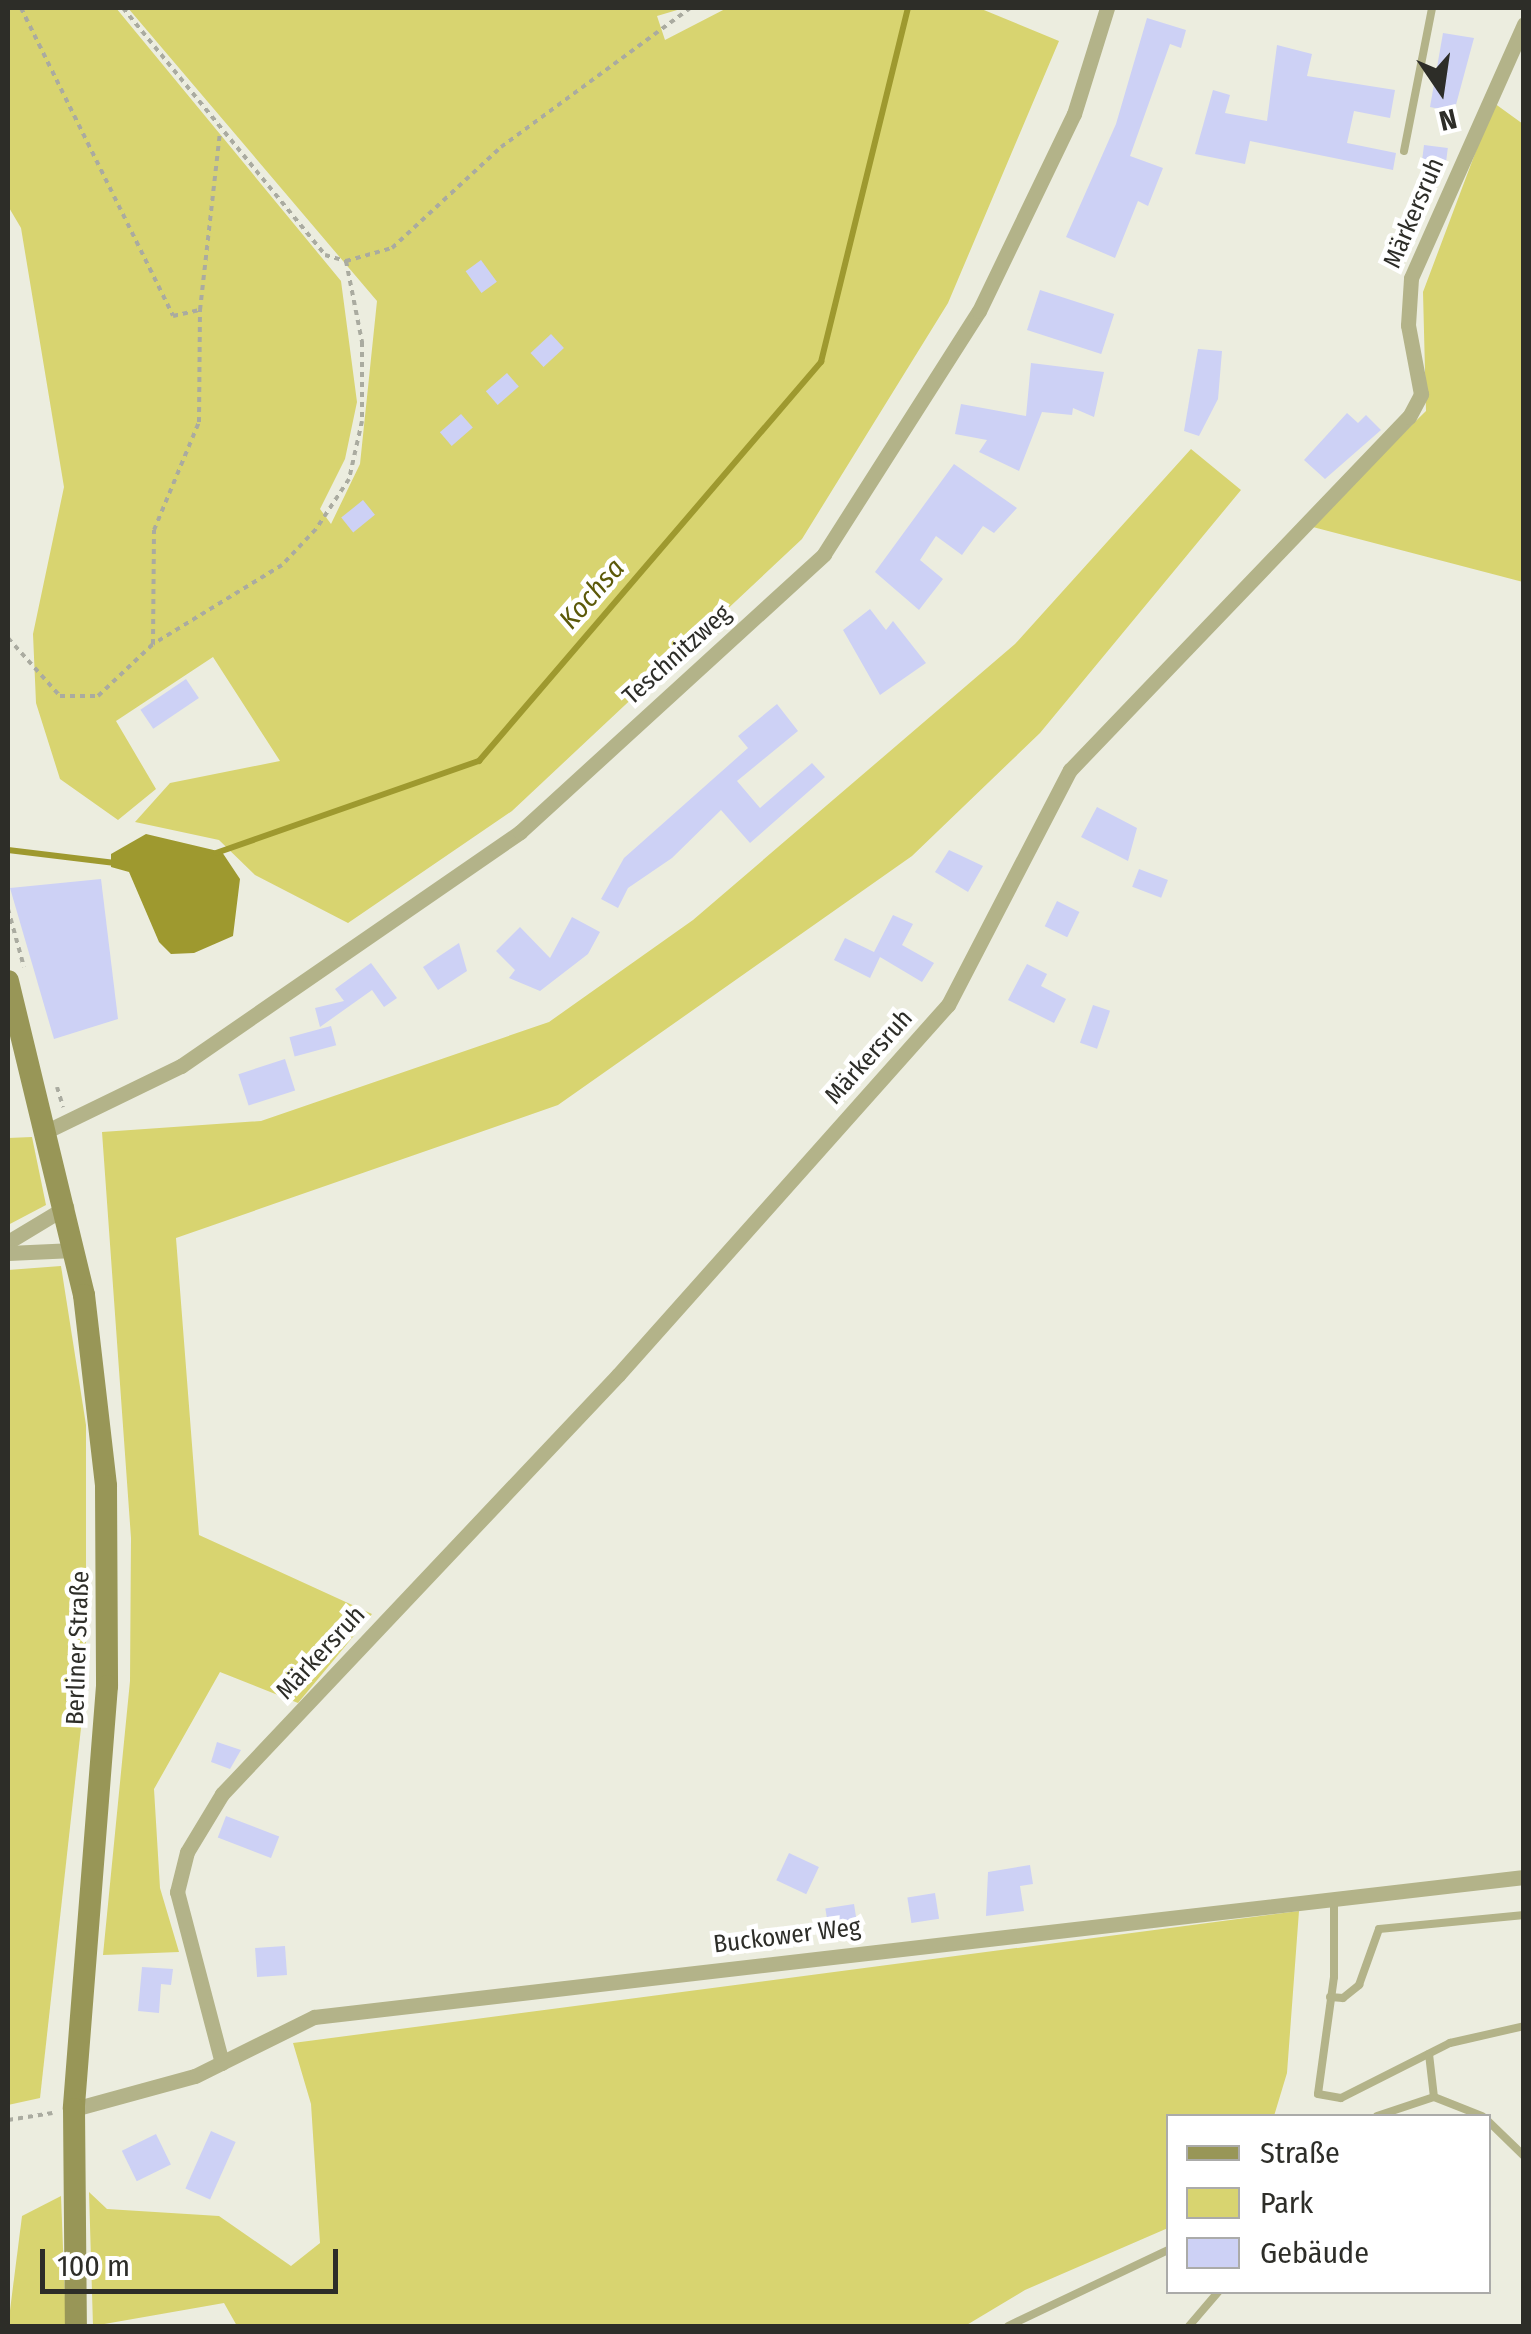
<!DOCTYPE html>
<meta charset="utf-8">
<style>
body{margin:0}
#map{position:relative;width:1531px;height:2334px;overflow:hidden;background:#eceddf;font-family:"Fira Sans Condensed",sans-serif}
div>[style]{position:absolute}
.green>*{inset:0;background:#d8d470}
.water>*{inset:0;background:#9e992f}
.stream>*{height:6px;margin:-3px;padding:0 3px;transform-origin:3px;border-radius:3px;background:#9e992f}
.building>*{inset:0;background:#cdd1f5;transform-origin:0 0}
.path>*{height:4px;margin-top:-2px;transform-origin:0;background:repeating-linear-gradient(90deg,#aaaba0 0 5px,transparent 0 10px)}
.service>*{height:8px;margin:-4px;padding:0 4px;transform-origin:4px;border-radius:4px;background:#b3b389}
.minor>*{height:15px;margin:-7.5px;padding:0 7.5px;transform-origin:7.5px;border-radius:7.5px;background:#b3b389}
.secondary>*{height:22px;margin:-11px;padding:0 11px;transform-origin:11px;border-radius:11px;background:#989657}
span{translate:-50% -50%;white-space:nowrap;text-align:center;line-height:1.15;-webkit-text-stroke:9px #fff;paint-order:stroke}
.street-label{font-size:25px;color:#2d2d28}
.water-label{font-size:28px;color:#5c5909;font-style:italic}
.frame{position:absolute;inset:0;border:10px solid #2d2d28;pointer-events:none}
.legend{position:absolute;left:1166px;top:2114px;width:325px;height:180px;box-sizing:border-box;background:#fff;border:2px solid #ababa9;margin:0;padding:12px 18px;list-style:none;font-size:30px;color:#2d2d28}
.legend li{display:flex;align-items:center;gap:20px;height:50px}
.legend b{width:50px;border:2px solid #ababa9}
.north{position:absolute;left:1391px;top:40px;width:100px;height:100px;-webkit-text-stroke:8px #fff;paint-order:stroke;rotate:167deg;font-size:28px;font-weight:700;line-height:40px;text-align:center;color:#2d2d28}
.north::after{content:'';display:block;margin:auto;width:35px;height:45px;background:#2d2d28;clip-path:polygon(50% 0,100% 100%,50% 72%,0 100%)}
.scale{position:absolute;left:40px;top:2249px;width:298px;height:45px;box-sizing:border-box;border:5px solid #2d2d28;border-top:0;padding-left:12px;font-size:30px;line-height:35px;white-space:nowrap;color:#2d2d28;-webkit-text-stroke:8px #fff;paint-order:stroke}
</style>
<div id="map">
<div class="green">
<div style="clip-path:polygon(8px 8px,116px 8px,341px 281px,357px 402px,345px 459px,320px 509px,331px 524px,360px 464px,377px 301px,128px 8px,684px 8px,657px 16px,665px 40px,727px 8px,979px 8px,1059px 41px,948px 303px,802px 539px,512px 811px,348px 923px,255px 875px,219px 840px,135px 822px,170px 783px,280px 761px,213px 657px,116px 721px,156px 789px,118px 820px,60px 779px,36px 703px,33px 634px,64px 487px,21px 228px,8px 206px)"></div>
<div style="clip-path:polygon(1494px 103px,1523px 124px,1523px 582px,1309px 526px,1426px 411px,1423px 292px)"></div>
<div style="clip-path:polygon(1191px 449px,1241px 490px,1040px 733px,912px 856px,558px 1105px,176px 1238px,199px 1535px,372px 1614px,298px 1703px,220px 1672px,154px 1789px,160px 1888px,179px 1952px,103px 1955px,130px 1681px,131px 1538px,102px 1132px,261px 1121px,549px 1022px,693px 920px,1015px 644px)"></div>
<div style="clip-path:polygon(32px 1137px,46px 1205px,8px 1225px,8px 1138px)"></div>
<div style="clip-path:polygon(61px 1266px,86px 1425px,86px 1683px,40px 2098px,8px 2105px,8px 1270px)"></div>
<div style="clip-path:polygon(1299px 1911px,1287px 2073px,1274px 2116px,1168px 2116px,1168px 2228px,1025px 2290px,965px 2326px,237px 2326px,224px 2303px,93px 2326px,89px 2192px,107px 2209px,219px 2216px,291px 2266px,320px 2243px,311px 2104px,293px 2043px)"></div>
<div style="clip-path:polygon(61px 2196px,66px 2326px,8px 2326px,22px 2216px)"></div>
</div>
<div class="water">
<div style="clip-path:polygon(146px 834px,222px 852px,240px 879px,233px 936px,194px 953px,171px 954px,159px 942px,129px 872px,111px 867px,111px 854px)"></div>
</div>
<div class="stream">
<div style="left:8px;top:850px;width:108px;rotate:6.9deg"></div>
<div style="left:216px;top:853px;width:279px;rotate:-19.3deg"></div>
<div style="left:479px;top:761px;width:526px;rotate:-49.4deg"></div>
<div style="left:821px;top:362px;width:365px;rotate:-76.2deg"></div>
</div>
<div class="building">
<div style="clip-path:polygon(1147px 18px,1186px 30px,1181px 48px,1170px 44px,1130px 156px,1163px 168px,1148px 206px,1138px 201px,1115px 258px,1066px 237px,1116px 124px)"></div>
<div style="clip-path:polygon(1443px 33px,1474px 38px,1454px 112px,1430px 107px)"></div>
<div style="clip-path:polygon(1277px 45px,1312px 54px,1307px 76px,1395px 90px,1390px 118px,1354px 111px,1347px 143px,1396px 153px,1393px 170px,1250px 141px,1245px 164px,1195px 154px,1213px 90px,1230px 95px,1225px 113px,1267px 121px)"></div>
<div style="left:1424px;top:145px;width:24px;height:22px;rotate:7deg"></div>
<div style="left:481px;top:260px;width:27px;height:19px;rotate:54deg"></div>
<div style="left:1040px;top:290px;width:78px;height:42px;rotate:18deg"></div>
<div style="left:551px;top:334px;width:19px;height:28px;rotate:47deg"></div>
<div style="clip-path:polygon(1198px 349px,1222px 351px,1218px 399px,1199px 436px,1184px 431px)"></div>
<div style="clip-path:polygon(1031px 363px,1104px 372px,1094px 417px,1073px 408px,1072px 415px,1042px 412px,1019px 471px,979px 452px,987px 440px,955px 434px,961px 404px,1026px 416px)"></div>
<div style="left:507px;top:373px;width:18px;height:28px;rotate:49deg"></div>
<div style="clip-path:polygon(1347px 413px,1358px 423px,1366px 415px,1381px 430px,1325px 479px,1304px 460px)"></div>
<div style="left:461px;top:414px;width:18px;height:28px;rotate:49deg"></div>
<div style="clip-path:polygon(954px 464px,1017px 508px,994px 533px,983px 526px,962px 555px,936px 536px,920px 560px,943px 579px,919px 610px,875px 572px)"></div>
<div style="left:363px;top:500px;width:19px;height:28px;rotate:51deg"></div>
<div style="clip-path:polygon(870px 609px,886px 630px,893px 621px,926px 663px,880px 695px,843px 630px)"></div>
<div style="left:186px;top:679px;width:23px;height:55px;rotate:56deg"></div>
<div style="clip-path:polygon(777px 704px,798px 731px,737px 781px,760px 808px,812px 763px,825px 777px,750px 843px,721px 810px,672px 858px,628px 888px,618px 908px,601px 899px,624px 858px,748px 748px,738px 736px)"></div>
<div style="clip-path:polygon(1097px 807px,1137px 828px,1128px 861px,1081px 837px)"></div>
<div style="clip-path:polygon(949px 850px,983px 866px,968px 892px,935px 872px)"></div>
<div style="left:1139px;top:869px;width:31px;height:19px;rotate:21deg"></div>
<div style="clip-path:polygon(101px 879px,118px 1019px,54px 1039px,10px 888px)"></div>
<div style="left:1057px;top:901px;width:25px;height:28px;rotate:26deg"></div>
<div style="clip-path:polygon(893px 915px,913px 924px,902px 945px,934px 963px,922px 982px,880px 957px,870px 978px,834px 960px,845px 938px,874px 952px)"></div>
<div style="clip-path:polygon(572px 917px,600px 932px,588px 954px,540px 991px,509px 978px,515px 970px,496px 951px,520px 927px,550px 958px)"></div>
<div style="clip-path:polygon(459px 943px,467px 971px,438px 990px,423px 967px)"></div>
<div style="clip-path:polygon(371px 963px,397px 998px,384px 1007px,372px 990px,320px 1027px,315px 1008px,344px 1001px,335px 989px)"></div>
<div style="clip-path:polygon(1027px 964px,1047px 974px,1041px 986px,1066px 999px,1054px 1023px,1008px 1000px)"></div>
<div style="left:1093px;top:1005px;width:18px;height:40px;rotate:19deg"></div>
<div style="left:331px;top:1026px;width:20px;height:43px;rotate:75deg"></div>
<div style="left:285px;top:1059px;width:33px;height:49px;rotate:72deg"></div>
<div style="clip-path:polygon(217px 1742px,241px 1750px,230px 1769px,211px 1762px)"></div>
<div style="left:226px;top:1816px;width:57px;height:23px;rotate:21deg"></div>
<div style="left:789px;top:1853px;width:33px;height:30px;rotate:25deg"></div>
<div style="clip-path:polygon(1030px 1865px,1033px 1884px,1020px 1886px,1024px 1911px,986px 1916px,988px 1872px)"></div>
<div style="left:935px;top:1893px;width:26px;height:28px;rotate:81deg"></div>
<div style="left:854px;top:1904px;width:24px;height:29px;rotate:81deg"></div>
<div style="left:285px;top:1946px;width:29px;height:30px;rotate:86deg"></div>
<div style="clip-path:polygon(142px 1967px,173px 1969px,171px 1985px,161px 1984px,159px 2013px,138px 2011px)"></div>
<div style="left:211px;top:2131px;width:27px;height:63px;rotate:24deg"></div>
<div style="left:156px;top:2134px;width:34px;height:38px;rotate:64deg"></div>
</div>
<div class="path">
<div style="left:21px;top:8px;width:343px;rotate:63.7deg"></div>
<div style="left:173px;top:316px;width:27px;rotate:-13deg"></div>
<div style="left:123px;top:8px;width:319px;rotate:50.7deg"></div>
<div style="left:325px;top:255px;width:22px;rotate:16deg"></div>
<div style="left:346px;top:261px;width:83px;rotate:78.8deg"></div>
<div style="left:362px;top:342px;width:79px;rotate:90deg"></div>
<div style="left:362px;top:421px;width:59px;rotate:102.6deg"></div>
<div style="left:349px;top:479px;width:60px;rotate:123.4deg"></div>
<div style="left:316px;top:529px;width:50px;rotate:133.4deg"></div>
<div style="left:282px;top:565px;width:151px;rotate:148.5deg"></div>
<div style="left:346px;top:261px;width:48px;rotate:-15.8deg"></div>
<div style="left:392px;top:248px;width:149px;rotate:-42.8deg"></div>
<div style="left:501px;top:147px;width:235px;rotate:-36.3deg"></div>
<div style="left:8px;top:638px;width:78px;rotate:48.1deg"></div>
<div style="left:60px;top:696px;width:38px"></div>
<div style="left:98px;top:696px;width:76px;rotate:-43.4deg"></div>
<div style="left:153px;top:644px;width:114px;rotate:-89.5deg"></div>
<div style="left:154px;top:530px;width:117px;rotate:-67.4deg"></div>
<div style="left:199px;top:422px;width:112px;rotate:-89.5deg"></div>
<div style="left:200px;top:310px;width:180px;rotate:-83.6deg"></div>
<div style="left:8px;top:909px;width:60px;rotate:74.6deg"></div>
<div style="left:57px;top:1087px;width:21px;rotate:73deg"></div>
<div style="left:8px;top:2120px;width:45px;rotate:-9deg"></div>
</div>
<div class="service">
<div style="left:1404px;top:151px;width:146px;rotate:-78.9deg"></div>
<div style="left:1334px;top:1899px;width:78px;rotate:90deg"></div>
<div style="left:1334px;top:1977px;width:118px;rotate:97.8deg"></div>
<div style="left:1318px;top:2094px;width:23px;rotate:10deg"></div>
<div style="left:1341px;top:2098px;width:122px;rotate:-26.8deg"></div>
<div style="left:1450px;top:2043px;width:76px;rotate:-12.9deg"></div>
<div style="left:1330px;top:1997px;width:13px;rotate:4deg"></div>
<div style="left:1343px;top:1998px;width:21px;rotate:-39deg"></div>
<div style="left:1359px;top:1985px;width:59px;rotate:-70.3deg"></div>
<div style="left:1379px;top:1929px;width:146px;rotate:-5.5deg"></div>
<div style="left:1429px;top:2054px;width:43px;rotate:83.4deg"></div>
<div style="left:1377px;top:2116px;width:60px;rotate:-18.4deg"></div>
<div style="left:1434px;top:2097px;width:52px;rotate:21.6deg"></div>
<div style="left:1488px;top:2121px;width:50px;rotate:44.2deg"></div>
<div style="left:1008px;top:2326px;width:177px;rotate:-25.4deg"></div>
<div style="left:1189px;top:2326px;width:45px;rotate:-49.5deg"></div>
</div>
<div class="minor">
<div style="left:49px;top:1130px;width:147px;rotate:-25.9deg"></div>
<div style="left:181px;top:1066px;width:412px;rotate:-34.6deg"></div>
<div style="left:520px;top:832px;width:412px;rotate:-42.4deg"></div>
<div style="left:824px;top:554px;width:288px;rotate:-57.5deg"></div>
<div style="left:979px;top:311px;width:219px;rotate:-64.3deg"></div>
<div style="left:1074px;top:114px;width:111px;rotate:-72.7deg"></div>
<div style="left:8px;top:1242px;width:68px;rotate:-31.1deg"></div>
<div style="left:8px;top:1253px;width:66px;rotate:-2.6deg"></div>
<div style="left:222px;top:2063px;width:177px;rotate:-104.7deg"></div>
<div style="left:177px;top:1892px;width:41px;rotate:-76deg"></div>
<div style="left:187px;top:1852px;width:68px;rotate:-58.9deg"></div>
<div style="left:222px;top:1794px;width:577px;rotate:-46.62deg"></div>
<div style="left:618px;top:1375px;width:496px;rotate:-48.3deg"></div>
<div style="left:948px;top:1005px;width:265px;rotate:-62.6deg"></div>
<div style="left:1070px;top:770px;width:489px;rotate:-46.2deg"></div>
<div style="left:1409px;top:417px;width:26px;rotate:-62deg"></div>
<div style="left:1421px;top:394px;width:70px;rotate:-100.7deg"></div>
<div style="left:1408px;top:325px;width:47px;rotate:-86.3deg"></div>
<div style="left:1411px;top:278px;width:278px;rotate:-66deg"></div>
<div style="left:74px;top:2109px;width:125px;rotate:-15.3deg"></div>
<div style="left:195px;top:2076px;width:133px;rotate:-26.4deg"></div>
<div style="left:314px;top:2017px;width:1218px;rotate:-6.6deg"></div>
</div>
<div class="secondary">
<div style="left:8px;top:981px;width:323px;rotate:76.4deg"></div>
<div style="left:84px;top:1295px;width:192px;rotate:83.4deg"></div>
<div style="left:106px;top:1486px;width:200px;rotate:89.7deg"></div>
<div style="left:107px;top:1686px;width:424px;rotate:94.5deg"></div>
<div style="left:74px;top:2109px;width:217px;rotate:89.5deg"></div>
</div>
<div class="street-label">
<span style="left:1414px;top:213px;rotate:-67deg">Märkersruh</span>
<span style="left:677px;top:655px;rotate:-42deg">Teschnitzweg</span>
<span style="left:869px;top:1057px;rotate:-48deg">Märkersruh</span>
<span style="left:78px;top:1648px;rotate:-88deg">Berliner Straße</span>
<span style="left:321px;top:1653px;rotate:-47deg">Märkersruh</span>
<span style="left:787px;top:1936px;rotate:-7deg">Buckower Weg</span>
</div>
<div class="water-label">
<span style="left:592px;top:594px;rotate:-49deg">Kochsa</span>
</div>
<div class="frame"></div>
<ul class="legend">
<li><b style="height:12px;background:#989657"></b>Straße</li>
<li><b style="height:28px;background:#d8d470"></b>Park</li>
<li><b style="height:28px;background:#cdd1f5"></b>Gebäude</li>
</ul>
<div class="north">N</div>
<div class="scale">100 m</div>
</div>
